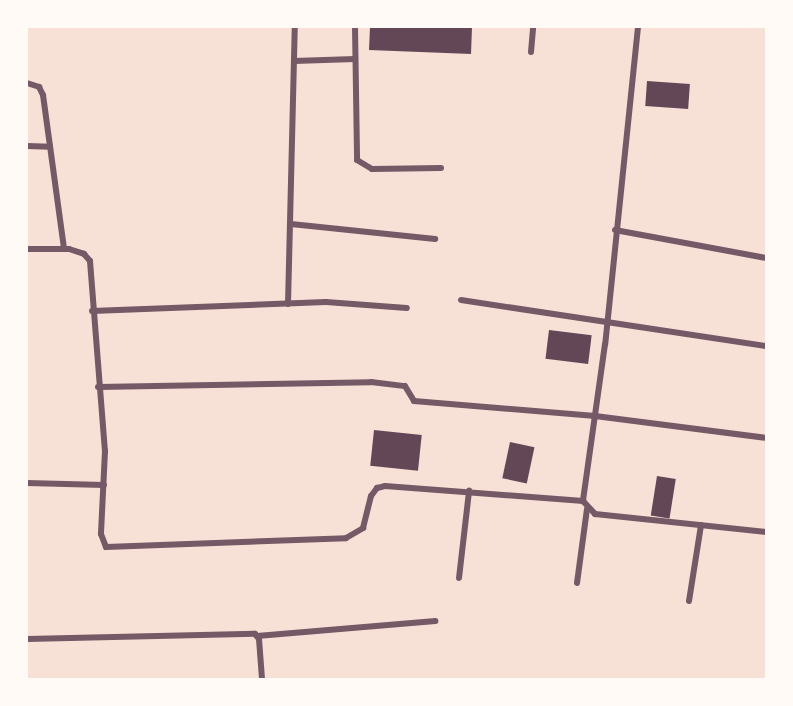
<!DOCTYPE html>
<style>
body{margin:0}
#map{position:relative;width:793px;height:706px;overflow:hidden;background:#f7e1d7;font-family:"Alegreya Sans",sans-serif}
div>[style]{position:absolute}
.building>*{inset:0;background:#644757;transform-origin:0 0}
.minor>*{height:6px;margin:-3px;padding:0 3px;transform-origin:3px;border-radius:3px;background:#755966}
span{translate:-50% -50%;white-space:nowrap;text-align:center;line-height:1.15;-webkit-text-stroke:5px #fffaf5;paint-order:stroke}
.frame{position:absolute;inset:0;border:28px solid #fffaf5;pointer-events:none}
</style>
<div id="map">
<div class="building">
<div style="clip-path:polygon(370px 27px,472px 27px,471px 54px,369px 50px)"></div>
<div style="left:647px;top:81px;width:43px;height:25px;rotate:4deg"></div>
<div style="left:549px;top:330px;width:43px;height:29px;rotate:7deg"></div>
<div style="left:374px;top:430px;width:48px;height:36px;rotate:6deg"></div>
<div style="left:510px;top:442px;width:25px;height:37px;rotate:12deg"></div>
<div style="left:657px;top:476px;width:19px;height:40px;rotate:9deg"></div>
</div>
<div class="minor">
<div style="left:355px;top:27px;width:133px;rotate:89.1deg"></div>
<div style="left:357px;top:160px;width:17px;rotate:31deg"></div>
<div style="left:372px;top:169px;width:69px;rotate:-0.8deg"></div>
<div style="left:638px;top:27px;width:319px;rotate:95.9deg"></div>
<div style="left:605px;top:344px;width:159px;rotate:98deg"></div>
<div style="left:583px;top:501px;width:18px;rotate:47deg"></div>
<div style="left:595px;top:514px;width:172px;rotate:6deg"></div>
<div style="left:531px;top:52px;width:25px;rotate:-85deg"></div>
<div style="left:294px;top:61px;width:61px;rotate:-1.9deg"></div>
<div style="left:27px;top:83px;width:13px;rotate:18deg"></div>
<div style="left:39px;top:87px;width:9px;rotate:63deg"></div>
<div style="left:43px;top:95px;width:155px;rotate:82.2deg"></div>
<div style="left:27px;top:146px;width:23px;rotate:2deg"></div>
<div style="left:291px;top:224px;width:145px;rotate:5.9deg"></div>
<div style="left:615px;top:230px;width:154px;rotate:10.5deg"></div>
<div style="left:27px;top:249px;width:42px"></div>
<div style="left:69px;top:249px;width:16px;rotate:18deg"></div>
<div style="left:84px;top:254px;width:9px;rotate:49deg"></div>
<div style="left:90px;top:261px;width:191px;rotate:85.5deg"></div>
<div style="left:105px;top:451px;width:83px;rotate:92.8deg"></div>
<div style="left:101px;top:534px;width:14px;rotate:69deg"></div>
<div style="left:106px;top:547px;width:240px;rotate:-2.1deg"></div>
<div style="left:346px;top:538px;width:20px;rotate:-30deg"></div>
<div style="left:363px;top:528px;width:33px;rotate:-76deg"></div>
<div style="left:371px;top:496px;width:10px;rotate:-53deg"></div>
<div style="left:377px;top:488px;width:8px;rotate:-14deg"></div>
<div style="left:385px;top:486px;width:199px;rotate:4.3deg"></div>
<div style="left:461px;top:300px;width:308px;rotate:8.6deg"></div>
<div style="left:288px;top:304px;width:277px;rotate:-88.6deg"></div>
<div style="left:92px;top:311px;width:234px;rotate:-2.2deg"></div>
<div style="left:326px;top:302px;width:81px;rotate:4.2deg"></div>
<div style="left:98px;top:387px;width:273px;rotate:-1deg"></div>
<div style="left:371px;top:382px;width:34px;rotate:7deg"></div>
<div style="left:405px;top:386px;width:17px;rotate:59deg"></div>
<div style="left:414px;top:401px;width:182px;rotate:4.7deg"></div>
<div style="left:595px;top:416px;width:172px;rotate:7.3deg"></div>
<div style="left:27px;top:483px;width:77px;rotate:1.5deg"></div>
<div style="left:459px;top:578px;width:88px;rotate:-83.4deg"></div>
<div style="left:577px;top:583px;width:75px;rotate:-82.3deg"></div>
<div style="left:689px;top:601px;width:77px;rotate:-81deg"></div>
<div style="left:257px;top:636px;width:179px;rotate:-4.8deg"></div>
<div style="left:27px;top:639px;width:228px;rotate:-1.3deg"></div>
<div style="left:255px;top:634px;width:6px;rotate:51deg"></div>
<div style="left:259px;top:639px;width:40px;rotate:85.7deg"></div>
</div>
<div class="frame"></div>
</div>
